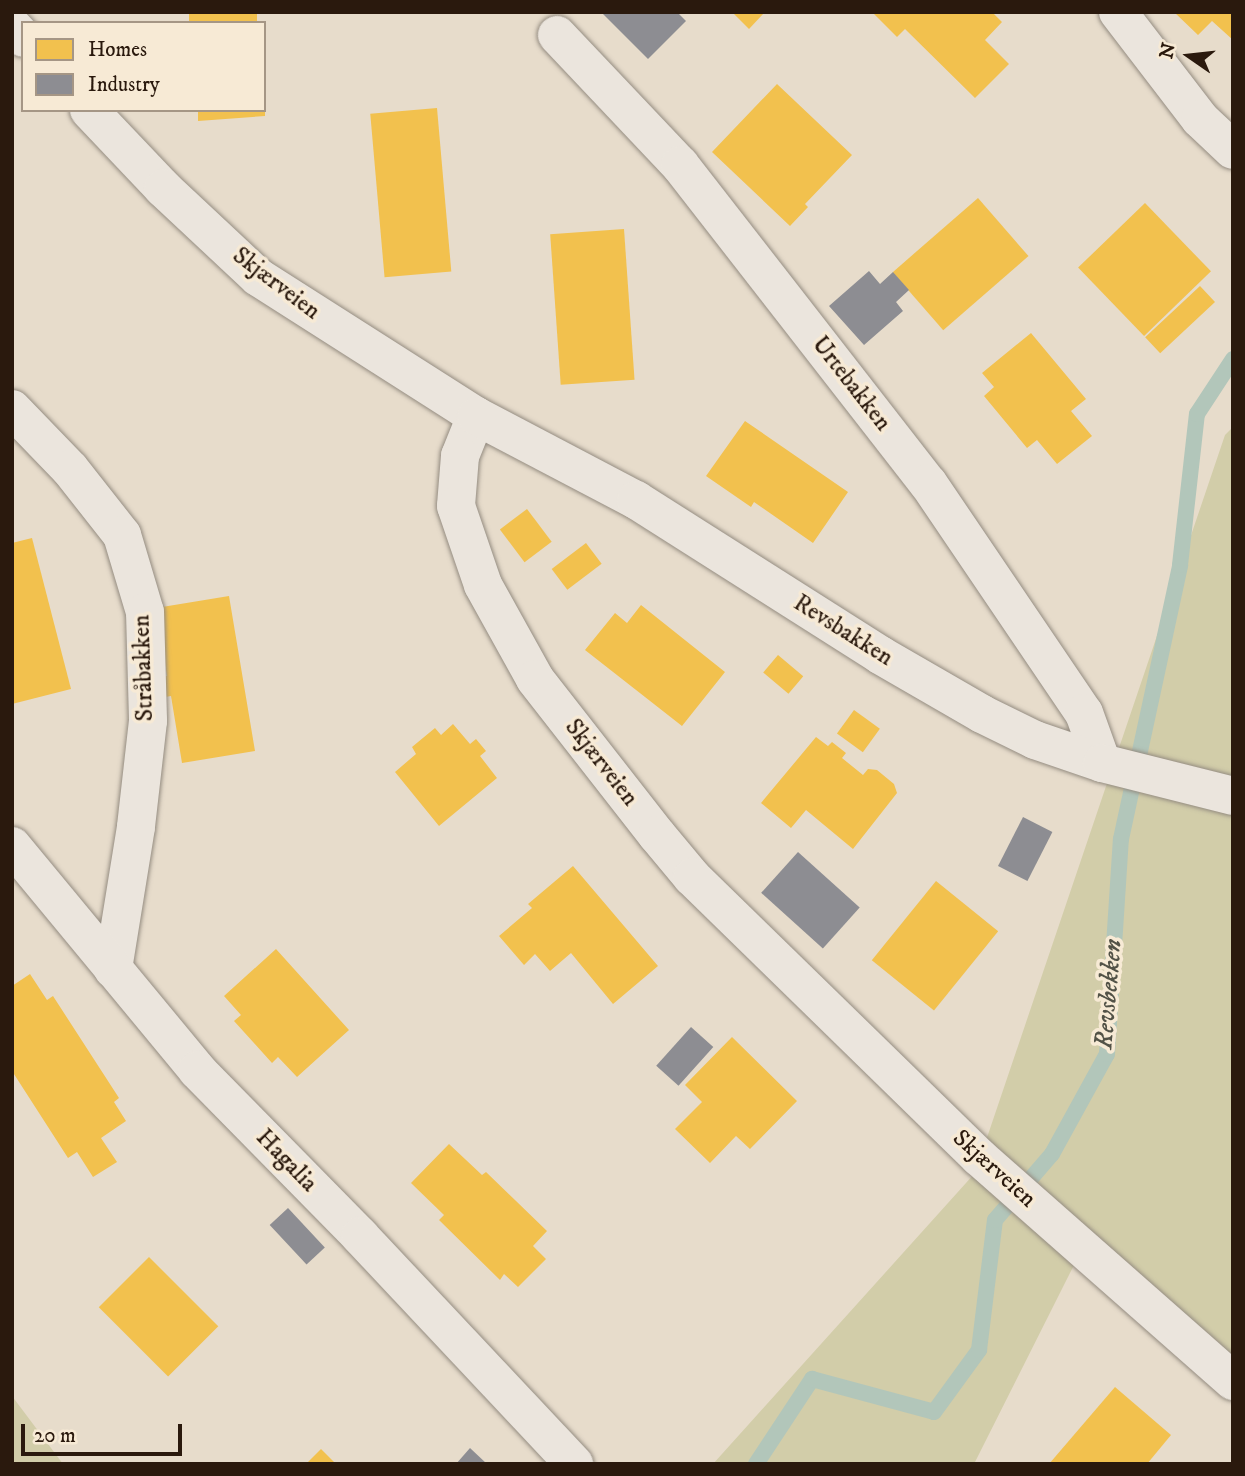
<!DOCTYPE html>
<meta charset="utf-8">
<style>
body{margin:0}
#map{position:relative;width:1245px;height:1476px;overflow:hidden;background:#e7dccb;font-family:"IM FELL DW Pica",serif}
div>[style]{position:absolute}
.green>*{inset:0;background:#d2cda9}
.homes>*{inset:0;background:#f2c14e;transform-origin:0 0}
.industry>*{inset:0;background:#8d8d92;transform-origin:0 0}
.stream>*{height:16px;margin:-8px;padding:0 8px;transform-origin:8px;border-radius:8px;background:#b2c6ba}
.roads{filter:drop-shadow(0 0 2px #948c81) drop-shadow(0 0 2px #948c81)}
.minor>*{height:38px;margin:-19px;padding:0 19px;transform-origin:19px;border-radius:19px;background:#ebe5dd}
span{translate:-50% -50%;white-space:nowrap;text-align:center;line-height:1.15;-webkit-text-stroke:7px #f7ead5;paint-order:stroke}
.street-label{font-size:24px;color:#2a190d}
.water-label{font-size:26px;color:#525247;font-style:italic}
.frame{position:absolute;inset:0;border:14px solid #2a190d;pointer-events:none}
.legend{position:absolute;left:21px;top:21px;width:245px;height:91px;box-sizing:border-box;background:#f7ead5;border:2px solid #a59685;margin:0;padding:9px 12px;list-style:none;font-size:21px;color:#2a190d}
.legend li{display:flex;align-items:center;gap:14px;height:35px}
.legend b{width:35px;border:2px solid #a59685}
.north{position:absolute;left:1154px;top:21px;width:70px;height:70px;-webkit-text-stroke:5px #f7ead5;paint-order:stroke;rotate:284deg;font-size:19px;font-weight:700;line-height:28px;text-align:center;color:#2a190d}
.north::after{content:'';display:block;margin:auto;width:24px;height:32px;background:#2a190d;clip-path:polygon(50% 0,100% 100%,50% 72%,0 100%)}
.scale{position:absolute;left:21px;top:1424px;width:161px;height:32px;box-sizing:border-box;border:4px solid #2a190d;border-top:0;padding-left:9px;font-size:21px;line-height:24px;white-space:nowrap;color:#2a190d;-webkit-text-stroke:5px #f7ead5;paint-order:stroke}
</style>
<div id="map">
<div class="green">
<div style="clip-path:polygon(1233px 427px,1233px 1394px,1074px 1265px,974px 1464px,713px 1464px,975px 1173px,1225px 435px)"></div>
<div style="clip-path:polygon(12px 1396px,63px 1464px,12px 1464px)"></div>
</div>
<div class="homes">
<div style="left:189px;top:12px;width:68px;height:11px"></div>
<div style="clip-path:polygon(732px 12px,765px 12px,749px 29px)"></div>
<div style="clip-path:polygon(872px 12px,992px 12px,1002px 22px,985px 40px,1009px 64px,975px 98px,905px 29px,897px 37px)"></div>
<div style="clip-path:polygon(1174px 12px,1233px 12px,1233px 40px,1212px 21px,1198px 35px)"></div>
<div style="clip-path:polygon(777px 84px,852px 155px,805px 204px,808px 207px,790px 226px,712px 152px)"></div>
<div style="left:437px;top:108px;width:164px;height:67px;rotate:85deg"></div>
<div style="clip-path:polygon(198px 110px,265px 110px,265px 116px,198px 121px)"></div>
<div style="left:978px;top:198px;width:77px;height:113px;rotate:49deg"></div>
<div style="left:1145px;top:203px;width:95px;height:93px;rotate:46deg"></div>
<div style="left:624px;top:229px;width:151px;height:74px;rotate:86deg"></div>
<div style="left:1200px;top:286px;width:22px;height:75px;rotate:47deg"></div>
<div style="clip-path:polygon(1031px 333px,1086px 399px,1071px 411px,1092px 436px,1057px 464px,1037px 440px,1027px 448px,984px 396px,994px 387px,982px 373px)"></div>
<div style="clip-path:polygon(745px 421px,848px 492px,813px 543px,754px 502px,751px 507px,706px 476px)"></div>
<div style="left:527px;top:509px;width:41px;height:34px;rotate:53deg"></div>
<div style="clip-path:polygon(32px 538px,71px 689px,12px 704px,12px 543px)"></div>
<div style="left:586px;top:543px;width:26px;height:43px;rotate:53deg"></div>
<div style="clip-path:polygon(229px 596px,255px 751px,182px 763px,171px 696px,165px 697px,161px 677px,167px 676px,156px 608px)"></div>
<div style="clip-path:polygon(641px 605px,725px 672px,682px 726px,585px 650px,615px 613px,627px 623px)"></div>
<div style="left:778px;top:655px;width:33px;height:23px;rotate:40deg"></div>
<div style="left:854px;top:710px;width:32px;height:29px;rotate:36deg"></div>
<div style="clip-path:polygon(453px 724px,470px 744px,476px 739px,486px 751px,480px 756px,497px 778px,439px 826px,395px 772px,416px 754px,412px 747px,435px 728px,441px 735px)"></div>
<div style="clip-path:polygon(816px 737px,828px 746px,832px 742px,846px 753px,842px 758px,863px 775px,868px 769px,877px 770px,894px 784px,897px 793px,853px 849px,806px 810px,791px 828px,761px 803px)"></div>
<div style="clip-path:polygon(573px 866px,658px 966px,613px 1004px,571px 953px,550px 971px,535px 954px,524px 965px,499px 936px,532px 908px,528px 904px)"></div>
<div style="left:936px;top:881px;width:80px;height:102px;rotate:39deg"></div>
<div style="clip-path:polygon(276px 949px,349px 1030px,297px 1077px,278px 1057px,272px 1063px,234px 1021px,241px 1015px,224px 996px)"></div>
<div style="clip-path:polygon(30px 974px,47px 1000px,53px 996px,119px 1098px,114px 1102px,126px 1121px,101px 1138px,117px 1162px,93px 1177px,77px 1152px,68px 1158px,12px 1071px,12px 986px)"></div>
<div style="clip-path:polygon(732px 1037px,797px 1101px,750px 1149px,736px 1136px,710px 1163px,675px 1129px,702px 1102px,685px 1085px)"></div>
<div style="clip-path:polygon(449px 1144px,482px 1175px,486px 1172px,547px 1231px,533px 1246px,546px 1259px,518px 1287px,504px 1274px,500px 1280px,439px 1220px,444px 1215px,411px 1183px)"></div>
<div style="left:149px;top:1257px;width:98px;height:71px;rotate:45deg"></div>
<div style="clip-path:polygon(1115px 1387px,1171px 1435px,1147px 1464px,1049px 1464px)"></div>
<div style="clip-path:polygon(321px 1449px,336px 1464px,306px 1464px)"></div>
</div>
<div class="industry">
<div style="clip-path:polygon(601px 12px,677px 12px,686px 21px,648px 59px)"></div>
<div style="clip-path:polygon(869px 271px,880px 284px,893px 272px,909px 290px,896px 302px,903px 311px,864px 345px,829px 306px)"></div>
<div style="left:1023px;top:817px;width:33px;height:55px;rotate:27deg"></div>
<div style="left:798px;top:852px;width:83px;height:55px;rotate:42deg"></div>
<div style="left:691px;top:1027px;width:30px;height:52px;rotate:42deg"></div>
<div style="left:288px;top:1208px;width:54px;height:25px;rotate:47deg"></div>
<div style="clip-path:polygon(470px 1448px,487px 1464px,456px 1464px)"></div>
</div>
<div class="stream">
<div style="left:756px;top:1464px;width:102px;rotate:-56.6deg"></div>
<div style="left:812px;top:1379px;width:126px;rotate:15.1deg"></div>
<div style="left:934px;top:1412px;width:77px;rotate:-54deg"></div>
<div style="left:979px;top:1350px;width:131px;rotate:-83deg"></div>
<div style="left:995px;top:1220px;width:87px;rotate:-49.2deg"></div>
<div style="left:1052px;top:1154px;width:114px;rotate:-61.2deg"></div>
<div style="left:1107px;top:1054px;width:215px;rotate:-86.3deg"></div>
<div style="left:1121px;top:839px;width:280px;rotate:-77.8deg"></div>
<div style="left:1180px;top:565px;width:152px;rotate:-83.6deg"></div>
<div style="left:1197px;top:414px;width:66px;rotate:-56.8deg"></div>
</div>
<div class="roads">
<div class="minor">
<div style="left:1118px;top:12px;width:135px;rotate:52.5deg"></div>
<div style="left:1200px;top:119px;width:45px;rotate:43.2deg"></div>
<div style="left:12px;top:26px;width:16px;rotate:47deg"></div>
<div style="left:557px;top:35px;width:179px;rotate:46.6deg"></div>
<div style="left:680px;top:165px;width:403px;rotate:52.1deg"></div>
<div style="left:928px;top:483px;width:278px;rotate:55.9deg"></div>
<div style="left:1084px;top:713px;width:53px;rotate:70.2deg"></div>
<div style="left:89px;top:110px;width:108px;rotate:46.5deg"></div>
<div style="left:163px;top:188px;width:130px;rotate:43.1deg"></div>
<div style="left:258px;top:277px;width:259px;rotate:32.5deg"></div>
<div style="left:476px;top:416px;width:43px;rotate:111.8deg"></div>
<div style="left:460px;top:456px;width:50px;rotate:94.6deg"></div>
<div style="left:456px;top:506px;width:83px;rotate:71.1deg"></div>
<div style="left:483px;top:585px;width:107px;rotate:61deg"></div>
<div style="left:535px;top:679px;width:198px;rotate:52deg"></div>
<div style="left:657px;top:835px;width:55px;rotate:50.2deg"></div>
<div style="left:692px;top:877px;width:401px;rotate:44.3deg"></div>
<div style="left:979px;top:1157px;width:339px;rotate:41.4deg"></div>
<div style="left:12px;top:409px;width:83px;rotate:46deg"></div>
<div style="left:70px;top:469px;width:84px;rotate:51.8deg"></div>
<div style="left:122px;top:535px;width:80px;rotate:73.4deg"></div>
<div style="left:145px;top:612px;width:109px;rotate:88.4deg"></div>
<div style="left:148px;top:721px;width:107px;rotate:96.5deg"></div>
<div style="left:136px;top:827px;width:144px;rotate:99.2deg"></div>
<div style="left:476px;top:416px;width:181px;rotate:27.7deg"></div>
<div style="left:636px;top:500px;width:289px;rotate:32.4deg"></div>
<div style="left:880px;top:655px;width:118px;rotate:30deg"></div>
<div style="left:982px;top:714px;width:59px;rotate:26.1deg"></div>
<div style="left:1035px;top:740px;width:71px;rotate:18.9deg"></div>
<div style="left:1102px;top:763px;width:135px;rotate:14.1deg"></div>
<div style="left:12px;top:846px;width:291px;rotate:50.4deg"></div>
<div style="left:197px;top:1070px;width:233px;rotate:45.5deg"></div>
<div style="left:360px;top:1236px;width:313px;rotate:46.8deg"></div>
</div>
</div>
<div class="street-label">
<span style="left:276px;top:284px;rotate:37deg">Skjærveien</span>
<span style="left:851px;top:384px;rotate:52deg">Urtebakken</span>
<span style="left:843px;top:631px;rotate:32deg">Revsbakken</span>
<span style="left:144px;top:668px;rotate:-92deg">Stråbakken</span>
<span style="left:601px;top:763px;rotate:52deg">Skjærveien</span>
<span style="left:286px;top:1161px;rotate:46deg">Hagalia</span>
<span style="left:994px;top:1169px;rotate:42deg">Skjærveien</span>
</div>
<div class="water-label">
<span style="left:1109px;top:994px;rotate:-85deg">Revsbekken</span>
</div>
<div class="frame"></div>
<ul class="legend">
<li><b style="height:19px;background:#f2c14e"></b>Homes</li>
<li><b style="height:19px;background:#8d8d92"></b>Industry</li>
</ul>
<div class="north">N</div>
<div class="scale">20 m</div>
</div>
